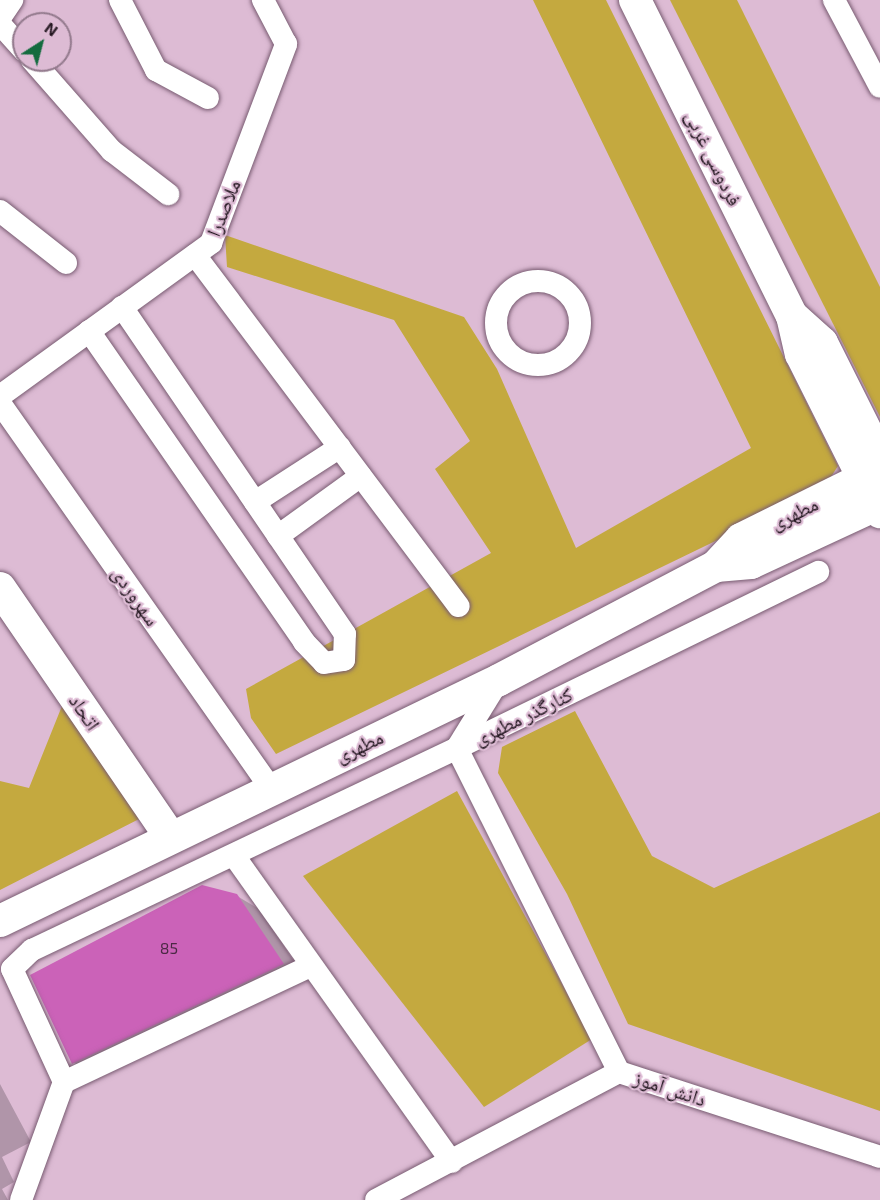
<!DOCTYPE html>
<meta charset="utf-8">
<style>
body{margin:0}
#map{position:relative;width:880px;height:1200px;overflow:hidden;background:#ddbbd4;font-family:"Exo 2","Noto Naskh Arabic",sans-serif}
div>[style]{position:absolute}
.green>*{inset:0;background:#c4a93f}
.shadow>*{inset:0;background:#0003}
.building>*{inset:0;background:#cb62b8}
.roads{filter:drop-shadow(0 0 2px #785b71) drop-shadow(0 0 2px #785b71)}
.street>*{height:22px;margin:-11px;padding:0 11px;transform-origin:11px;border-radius:11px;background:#fff}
.street>.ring{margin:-11px;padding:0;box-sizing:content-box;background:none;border:22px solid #fff;border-radius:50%}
.secondary>*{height:32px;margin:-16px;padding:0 16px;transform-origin:16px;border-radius:16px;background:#fff}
span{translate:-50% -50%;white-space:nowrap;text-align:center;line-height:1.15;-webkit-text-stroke:4.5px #ddbbd4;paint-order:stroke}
.number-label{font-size:16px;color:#4c2945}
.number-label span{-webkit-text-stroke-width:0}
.street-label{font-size:20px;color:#22161f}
.north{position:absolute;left:12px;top:12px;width:60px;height:60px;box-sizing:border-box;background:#ddbbd4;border:2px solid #92798c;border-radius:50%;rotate:36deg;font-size:16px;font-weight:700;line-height:24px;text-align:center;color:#22161f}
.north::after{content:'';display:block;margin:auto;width:21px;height:27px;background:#136b3e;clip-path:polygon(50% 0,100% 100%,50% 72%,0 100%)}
</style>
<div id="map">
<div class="green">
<div style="clip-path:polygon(533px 0,606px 0,838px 466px,823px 489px,276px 754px,251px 718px,246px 689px,491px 553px,435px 469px,470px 441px,394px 320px,227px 267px,225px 235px,464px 317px,497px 369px,576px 548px,751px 448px)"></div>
<div style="clip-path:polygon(670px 0,737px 0,880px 287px,880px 417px)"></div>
<div style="clip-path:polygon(68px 691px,143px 817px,0 890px,0 781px,29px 788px)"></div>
<div style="clip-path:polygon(575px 711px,652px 856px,714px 888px,880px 812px,880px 1111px,628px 1024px,567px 894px,498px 773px,502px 747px)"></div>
<div style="clip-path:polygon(457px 791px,592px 1039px,484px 1107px,303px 876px)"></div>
</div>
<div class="shadow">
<div style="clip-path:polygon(237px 896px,259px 909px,304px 976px,94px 1075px,73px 1062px)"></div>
<div style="clip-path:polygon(0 1084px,31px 1142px,2px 1157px,14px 1182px,2px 1189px,8px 1200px,0 1200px)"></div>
</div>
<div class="building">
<div style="clip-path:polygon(202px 885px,237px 894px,284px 964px,72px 1064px,30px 975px)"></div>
</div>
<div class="roads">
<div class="street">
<div style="left:120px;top:0;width:79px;rotate:62.8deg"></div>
<div style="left:156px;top:70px;width:59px;rotate:28.3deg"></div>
<div style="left:834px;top:0;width:98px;rotate:62.1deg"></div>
<div style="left:0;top:18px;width:22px;rotate:-56deg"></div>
<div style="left:0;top:24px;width:36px;rotate:48deg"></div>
<div style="left:32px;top:60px;width:121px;rotate:48.7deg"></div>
<div style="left:112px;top:151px;width:71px;rotate:37.5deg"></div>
<div style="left:0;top:211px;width:84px;rotate:38.2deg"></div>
<div style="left:195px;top:255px;width:439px;rotate:53.1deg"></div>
<div class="ring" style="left:496px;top:281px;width:62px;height:62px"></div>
<div style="left:89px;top:331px;width:378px;rotate:55.3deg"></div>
<div style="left:304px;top:642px;width:29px;rotate:46deg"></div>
<div style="left:324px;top:663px;width:20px;rotate:-9deg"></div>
<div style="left:344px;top:660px;width:26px;rotate:-88deg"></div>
<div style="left:345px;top:634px;width:396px;rotate:-124.3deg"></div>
<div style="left:0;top:396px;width:261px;rotate:-35.9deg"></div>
<div style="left:211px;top:243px;width:213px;rotate:-69.3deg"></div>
<div style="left:286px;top:44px;width:50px;rotate:-117.6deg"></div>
<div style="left:0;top:403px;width:471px;rotate:54.9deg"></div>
<div style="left:255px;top:502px;width:101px;rotate:-32.9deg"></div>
<div style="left:278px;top:536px;width:102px;rotate:-35.9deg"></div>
<div style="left:235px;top:857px;width:374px;rotate:54.6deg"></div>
<div style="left:619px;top:1072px;width:362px;rotate:-116.6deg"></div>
<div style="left:457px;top:748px;width:402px;rotate:-26deg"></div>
<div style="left:64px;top:1082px;width:124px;rotate:-114.7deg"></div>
<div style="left:12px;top:969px;width:28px;rotate:-44deg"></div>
<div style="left:32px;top:950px;width:471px;rotate:-25.4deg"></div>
<div style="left:457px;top:748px;width:80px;rotate:-58.3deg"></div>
<div style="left:21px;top:1200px;width:126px;rotate:-70deg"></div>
<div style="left:64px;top:1082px;width:273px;rotate:-25.2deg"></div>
<div style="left:376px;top:1200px;width:275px;rotate:-27.8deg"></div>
<div style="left:619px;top:1072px;width:274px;rotate:18deg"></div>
</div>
<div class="secondary">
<div style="left:635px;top:0;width:353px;rotate:63.6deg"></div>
<div style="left:792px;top:316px;width:39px;rotate:77deg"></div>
<div style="left:801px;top:354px;width:177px;rotate:63.4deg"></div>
<div style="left:792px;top:316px;width:40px;rotate:42deg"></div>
<div style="left:822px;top:343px;width:130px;rotate:63.4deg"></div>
<div style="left:716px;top:566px;width:35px;rotate:-5deg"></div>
<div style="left:751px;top:563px;width:142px;rotate:-24.9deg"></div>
<div style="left:0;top:588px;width:301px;rotate:55.6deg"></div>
<div style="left:0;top:921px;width:554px;rotate:-25.78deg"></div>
<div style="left:499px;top:680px;width:245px;rotate:-27.7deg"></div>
<div style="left:716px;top:566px;width:37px;rotate:-47deg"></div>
<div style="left:741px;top:539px;width:155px;rotate:-26.4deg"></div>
</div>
</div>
<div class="number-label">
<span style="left:169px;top:948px">85</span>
</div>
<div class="street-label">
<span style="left:714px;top:158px;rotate:64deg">فردوسی غربی</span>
<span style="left:223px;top:208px;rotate:-68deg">ملاصدرا</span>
<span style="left:794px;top:513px;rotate:-26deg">مطهری</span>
<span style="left:136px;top:596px;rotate:55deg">سهروردی</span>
<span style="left:85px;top:712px;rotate:56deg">اتحاد</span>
<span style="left:523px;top:716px;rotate:-26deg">کنارگذر مطهری</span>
<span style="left:359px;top:746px;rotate:-25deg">مطهری</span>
<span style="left:670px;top:1088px;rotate:18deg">دانش آموز</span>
</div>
<div class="north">N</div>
</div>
